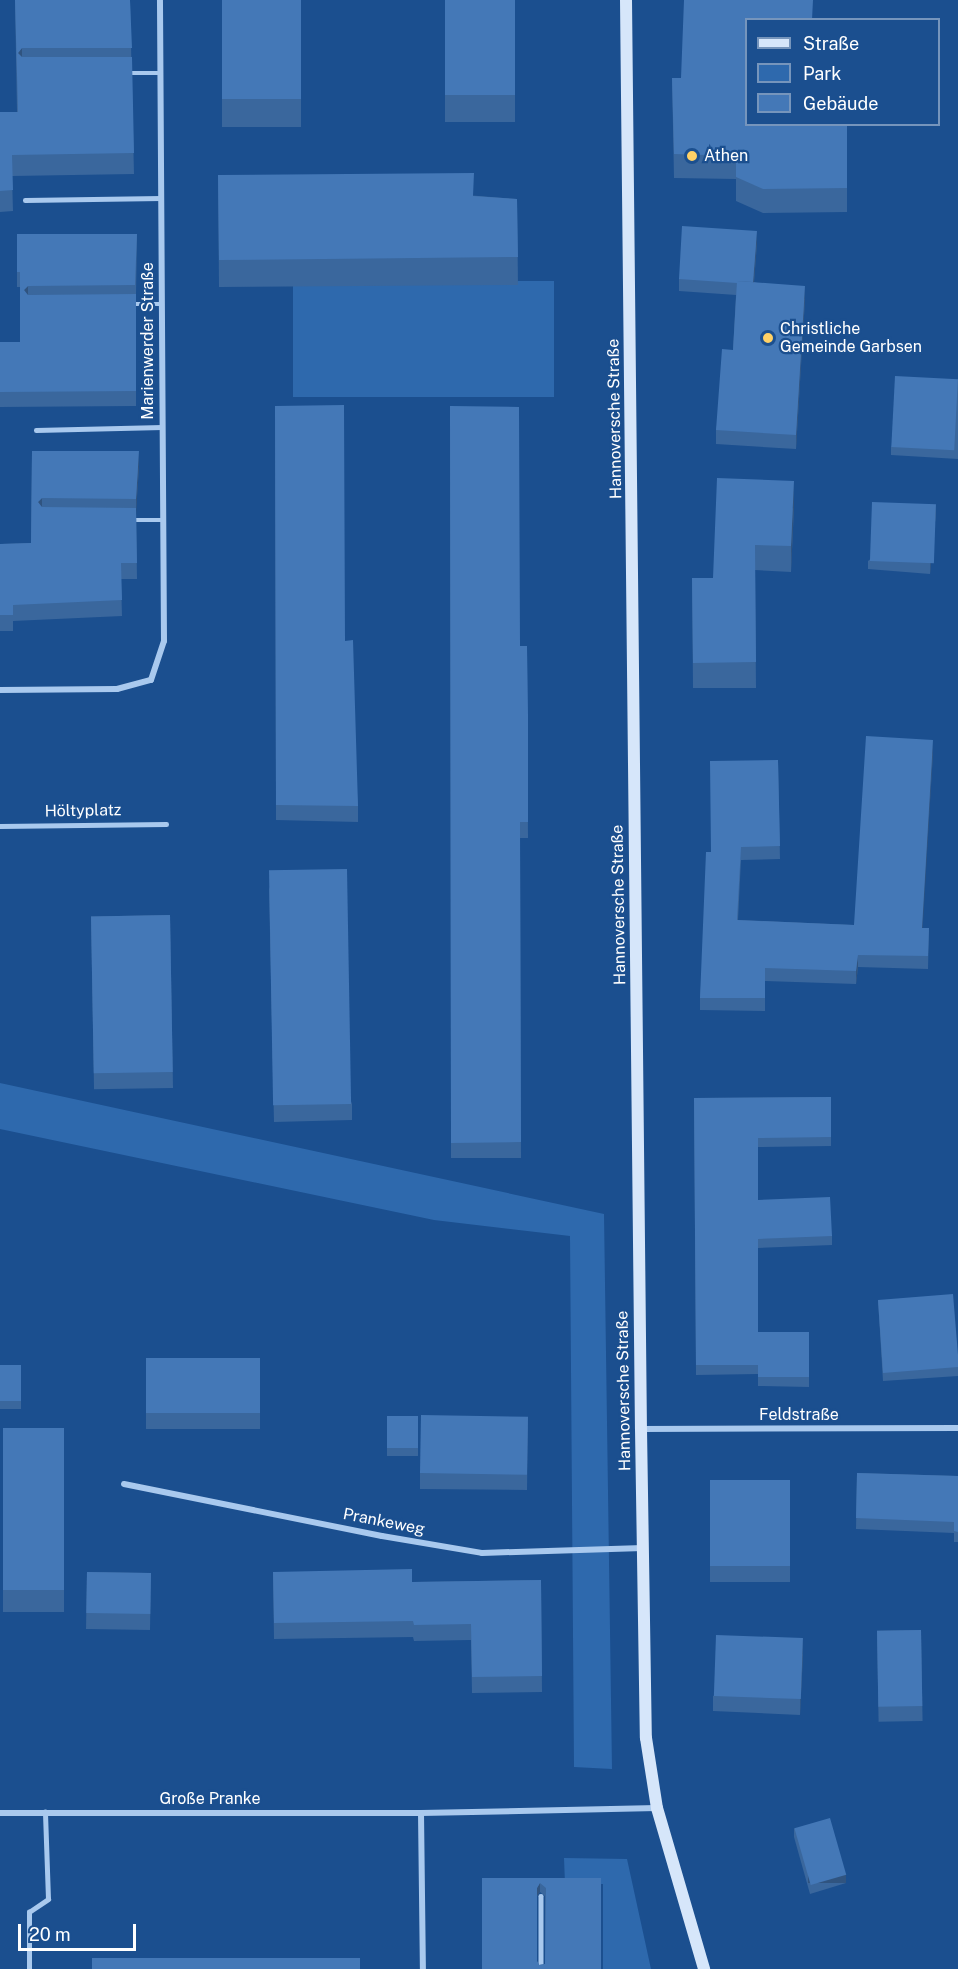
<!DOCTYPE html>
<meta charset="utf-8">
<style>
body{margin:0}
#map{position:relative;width:958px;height:1969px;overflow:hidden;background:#1b4f8f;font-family:"Public Sans",sans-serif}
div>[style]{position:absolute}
.green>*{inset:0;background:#2e69ad;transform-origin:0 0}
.lane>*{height:4.5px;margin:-2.25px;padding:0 2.25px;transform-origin:2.25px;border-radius:2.25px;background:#a9c9ee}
.street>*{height:6px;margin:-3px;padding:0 3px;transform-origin:3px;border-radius:3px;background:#a9c9ee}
.secondary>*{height:12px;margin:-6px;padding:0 6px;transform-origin:6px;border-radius:6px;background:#d6e6fa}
.wall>*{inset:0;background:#3a679d;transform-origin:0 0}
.shaded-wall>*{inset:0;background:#305480;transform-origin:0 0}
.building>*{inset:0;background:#4478b7;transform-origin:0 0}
.dots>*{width:16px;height:16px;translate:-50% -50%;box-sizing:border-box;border:3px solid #1b4f8f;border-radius:50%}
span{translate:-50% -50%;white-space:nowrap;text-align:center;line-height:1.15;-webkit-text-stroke:4.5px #1b4f8f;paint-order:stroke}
.poi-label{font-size:16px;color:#fff}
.left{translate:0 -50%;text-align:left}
.street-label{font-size:16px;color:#fff}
.legend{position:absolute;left:745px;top:18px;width:195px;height:108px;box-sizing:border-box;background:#1b4f8f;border:2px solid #7695bc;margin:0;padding:8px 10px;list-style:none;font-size:18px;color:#fff}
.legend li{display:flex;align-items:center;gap:12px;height:30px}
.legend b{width:30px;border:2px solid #7695bc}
.scale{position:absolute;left:18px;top:1924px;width:118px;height:27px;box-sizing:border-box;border:3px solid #fff;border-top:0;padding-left:8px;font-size:18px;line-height:21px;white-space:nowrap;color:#fff;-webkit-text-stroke:4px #1b4f8f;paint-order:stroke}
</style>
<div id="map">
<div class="green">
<div style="left:554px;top:281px;width:116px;height:261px;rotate:90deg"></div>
<div style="clip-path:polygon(0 1083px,604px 1214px,612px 1769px,574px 1767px,570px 1236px,434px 1220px,0 1129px)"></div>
<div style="clip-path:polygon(564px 1858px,627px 1859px,651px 1969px,603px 1969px,603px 1884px,565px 1884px)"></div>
</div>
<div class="lane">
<div style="left:127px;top:73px;width:33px"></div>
<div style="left:25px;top:200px;width:136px;rotate:-0.8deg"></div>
<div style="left:131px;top:304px;width:30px"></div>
<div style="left:36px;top:430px;width:126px;rotate:-1.4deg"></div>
<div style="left:133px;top:520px;width:30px"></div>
<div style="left:0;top:826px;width:166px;rotate:-0.7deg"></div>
<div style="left:541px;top:1896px;width:73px;rotate:90deg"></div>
<div style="left:29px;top:1969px;width:57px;rotate:-90deg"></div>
<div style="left:29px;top:1912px;width:23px;rotate:-34deg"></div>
<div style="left:48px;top:1899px;width:87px;rotate:-92deg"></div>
</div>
<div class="street">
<div style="left:0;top:690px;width:117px;rotate:-0.5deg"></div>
<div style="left:117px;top:689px;width:35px;rotate:-15deg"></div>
<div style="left:151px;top:680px;width:41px;rotate:-71.6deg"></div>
<div style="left:164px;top:641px;width:641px;rotate:-90.36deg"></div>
<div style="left:641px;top:1429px;width:317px;rotate:-0.2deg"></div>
<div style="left:124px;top:1484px;width:263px;rotate:11.4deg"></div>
<div style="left:382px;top:1536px;width:101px;rotate:9.6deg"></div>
<div style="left:482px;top:1553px;width:161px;rotate:-1.8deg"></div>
<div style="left:0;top:1813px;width:421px"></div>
<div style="left:421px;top:1813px;width:236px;rotate:-1.2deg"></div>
<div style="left:421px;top:1813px;width:156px;rotate:89.3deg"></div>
</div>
<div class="secondary">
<div style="left:626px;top:0;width:1429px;rotate:89.4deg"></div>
<div style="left:641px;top:1429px;width:309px;rotate:89.1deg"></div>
<div style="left:646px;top:1738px;width:71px;rotate:81.1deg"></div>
<div style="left:657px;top:1808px;width:168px;rotate:73.7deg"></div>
</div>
<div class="wall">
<div style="clip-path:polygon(15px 0,130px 0,134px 174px,12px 176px,13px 211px,0 212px,0 112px,17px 112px)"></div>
<div style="left:222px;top:0;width:79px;height:127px"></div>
<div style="left:445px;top:0;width:70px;height:122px"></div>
<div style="clip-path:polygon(813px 0,747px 124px,847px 124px,847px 212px,763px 213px,736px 201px,736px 179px,674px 178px,672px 78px,681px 78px)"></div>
<div style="clip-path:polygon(218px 175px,517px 199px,518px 285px,219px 287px)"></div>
<div style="clip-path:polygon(17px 234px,137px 234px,136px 296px,136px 406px,0 407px,0 342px,20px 342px,20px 287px,17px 287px)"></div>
<div style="clip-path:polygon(757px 243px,754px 282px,805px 299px,796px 449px,716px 444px,716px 430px,733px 350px,736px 295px,679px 291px,679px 279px)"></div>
<div style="clip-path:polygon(958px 379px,958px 459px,891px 455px,891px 447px)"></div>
<div style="clip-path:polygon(275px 406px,345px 641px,358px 806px,358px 822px,276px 820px)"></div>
<div style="clip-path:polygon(450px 406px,520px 646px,527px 646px,528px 838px,520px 838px,521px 1158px,451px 1158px)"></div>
<div style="clip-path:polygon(32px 451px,139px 467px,136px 510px,137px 579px,121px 579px,122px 616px,13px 621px,13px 631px,0 631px,0 544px,31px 543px)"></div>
<div style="clip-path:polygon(794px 507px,791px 572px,755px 570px,756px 688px,693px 688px,692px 578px,713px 578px)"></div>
<div style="clip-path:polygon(936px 512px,930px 574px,868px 569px,868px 561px)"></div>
<div style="clip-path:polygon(933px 753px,922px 928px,929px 928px,928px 969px,858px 967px,856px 984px,765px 981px,765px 1011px,700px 1010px,700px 998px,711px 852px,778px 760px,780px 859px,741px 860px,738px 920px,854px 925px)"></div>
<div style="clip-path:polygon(269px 887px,352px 1104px,352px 1120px,274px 1122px)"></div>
<div style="left:170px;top:915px;width:173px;height:79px;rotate:89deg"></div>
<div style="clip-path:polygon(831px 1097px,831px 1146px,758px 1147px,758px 1200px,832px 1236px,832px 1245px,758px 1248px,758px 1332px,809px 1332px,809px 1387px,758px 1386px,758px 1374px,696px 1375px,694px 1098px)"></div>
<div style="clip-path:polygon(878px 1300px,958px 1355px,958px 1376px,883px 1381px)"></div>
<div style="left:260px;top:1358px;width:71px;height:114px;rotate:90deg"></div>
<div style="left:0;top:1365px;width:21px;height:44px"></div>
<div style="left:387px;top:1416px;width:31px;height:40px"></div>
<div style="clip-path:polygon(528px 1417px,527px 1490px,420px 1489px,420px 1473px)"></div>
<div style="left:64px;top:1428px;width:184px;height:61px;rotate:90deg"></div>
<div style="clip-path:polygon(857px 1473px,958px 1476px,958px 1542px,954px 1542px,954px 1533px,856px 1529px)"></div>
<div style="left:710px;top:1480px;width:80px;height:102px"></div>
<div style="left:87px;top:1572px;width:64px;height:57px;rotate:1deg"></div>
<div style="clip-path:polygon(273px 1572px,412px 1582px,541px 1580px,542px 1692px,472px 1693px,471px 1640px,414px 1641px,413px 1637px,274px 1639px)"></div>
<div style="left:921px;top:1630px;width:91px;height:44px;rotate:89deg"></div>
<div style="clip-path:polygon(803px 1654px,800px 1715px,713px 1711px,713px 1696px)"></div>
<div style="clip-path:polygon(794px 1828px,846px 1883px,810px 1894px,794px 1837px)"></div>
<div style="clip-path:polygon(evenodd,482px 1878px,601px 1878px,601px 1969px,482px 1969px,482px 1878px,540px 1892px,545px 1896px,545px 1964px,539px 1965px,537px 1961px,537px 1896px,540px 1892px)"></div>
</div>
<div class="shaded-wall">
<div style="clip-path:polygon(22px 48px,22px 69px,18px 53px)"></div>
<div style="clip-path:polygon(757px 231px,757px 243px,753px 296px,753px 284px)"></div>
<div style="clip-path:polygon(28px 286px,28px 302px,24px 290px)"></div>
<div style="clip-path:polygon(805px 286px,805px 299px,796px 449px,796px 435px)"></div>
<div style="clip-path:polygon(139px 451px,139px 467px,136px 515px,136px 499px)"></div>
<div style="clip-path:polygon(794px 481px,794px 507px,791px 572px,791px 546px)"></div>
<div style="clip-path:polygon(42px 498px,42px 514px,38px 502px)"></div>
<div style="clip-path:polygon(936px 504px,936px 512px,930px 574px,930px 566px)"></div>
<div style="clip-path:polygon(933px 740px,933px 753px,922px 940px,922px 928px)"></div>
<div style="clip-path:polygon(858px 955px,858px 967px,856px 984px,856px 971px)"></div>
<div style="clip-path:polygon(803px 1638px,803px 1654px,800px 1715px,800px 1699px)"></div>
<div style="left:846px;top:1875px;width:8px;height:38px;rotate:90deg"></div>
<div style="clip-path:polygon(540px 1883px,540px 1892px,537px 1896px,537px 1888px)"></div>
</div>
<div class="building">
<div style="clip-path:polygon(15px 0,130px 0,132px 48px,22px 48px,18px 53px,22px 57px,132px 57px,134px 153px,12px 155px,13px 190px,0 191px,0 112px,18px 112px)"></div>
<div style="left:222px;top:0;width:79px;height:99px"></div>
<div style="left:445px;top:0;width:70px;height:95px"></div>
<div style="clip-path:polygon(684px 0,813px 0,812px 20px,747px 20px,747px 124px,847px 124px,847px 188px,763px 189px,736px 177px,736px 156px,674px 154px,672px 78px,681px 78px)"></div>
<div style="clip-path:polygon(474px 173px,473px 196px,517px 199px,518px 257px,219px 260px,218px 175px)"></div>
<div style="clip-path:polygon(682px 226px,757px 231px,753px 282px,737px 281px,737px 283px,679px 279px)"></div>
<div style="clip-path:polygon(17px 234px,137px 234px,135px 285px,28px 286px,24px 290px,28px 295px,136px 294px,136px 391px,0 392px,0 342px,20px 342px,20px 272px,17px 272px)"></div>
<div style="clip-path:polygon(737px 281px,805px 286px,796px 435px,716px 430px,722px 349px,733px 350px)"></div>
<div style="left:895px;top:376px;width:63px;height:71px;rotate:3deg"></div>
<div style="clip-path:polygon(344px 405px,345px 641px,353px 640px,358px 806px,276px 805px,275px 406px)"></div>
<div style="clip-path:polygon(450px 406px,519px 407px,520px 646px,527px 646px,528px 716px,528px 822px,520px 822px,521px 1142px,451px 1143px)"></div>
<div style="clip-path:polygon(32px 451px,139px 451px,136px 499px,42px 498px,38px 502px,42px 507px,136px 508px,137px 563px,121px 563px,122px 600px,13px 605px,13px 615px,0 615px,0 544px,31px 543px)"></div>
<div style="clip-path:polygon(717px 478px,794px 481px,791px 546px,755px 545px,756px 662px,693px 663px,692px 578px,713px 578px)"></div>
<div style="left:872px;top:502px;width:64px;height:59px;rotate:2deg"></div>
<div style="clip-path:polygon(866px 736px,933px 740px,922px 928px,929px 928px,928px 956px,858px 955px,856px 971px,765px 968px,765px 998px,700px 998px,706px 852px,711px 852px,710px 761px,778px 760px,780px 846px,741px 847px,737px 920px,854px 925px)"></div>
<div style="left:347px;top:869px;width:235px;height:78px;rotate:89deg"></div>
<div style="left:170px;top:915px;width:157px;height:79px;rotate:89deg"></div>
<div style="clip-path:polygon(831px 1097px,831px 1137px,758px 1138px,758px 1200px,830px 1197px,832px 1236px,758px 1239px,758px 1332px,809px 1332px,809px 1377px,758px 1377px,758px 1365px,696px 1365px,694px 1098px)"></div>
<div style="clip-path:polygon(953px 1294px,958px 1355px,958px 1367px,883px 1373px,878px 1300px)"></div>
<div style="left:260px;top:1358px;width:55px;height:114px;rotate:90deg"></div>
<div style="left:0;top:1365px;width:21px;height:36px"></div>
<div style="left:421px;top:1415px;width:107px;height:58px;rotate:1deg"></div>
<div style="left:387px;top:1416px;width:31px;height:32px"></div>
<div style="left:64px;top:1428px;width:162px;height:61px;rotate:90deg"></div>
<div style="clip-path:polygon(857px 1473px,958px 1476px,958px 1532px,954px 1531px,954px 1522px,856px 1518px)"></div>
<div style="left:710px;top:1480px;width:80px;height:86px"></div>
<div style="clip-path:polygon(412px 1569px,412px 1582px,541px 1580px,542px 1676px,472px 1677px,471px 1624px,414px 1625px,413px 1621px,274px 1623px,273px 1572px)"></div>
<div style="left:87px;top:1572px;width:64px;height:41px;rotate:1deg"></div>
<div style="left:921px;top:1630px;width:76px;height:44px;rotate:89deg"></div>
<div style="left:716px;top:1635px;width:87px;height:61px;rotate:2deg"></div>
<div style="left:830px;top:1818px;width:59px;height:37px;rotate:74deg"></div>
<div style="clip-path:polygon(evenodd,482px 1878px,601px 1878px,601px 1969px,482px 1969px,482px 1878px,540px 1883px,546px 1888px,545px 1964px,539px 1965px,537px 1961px,537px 1888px,540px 1883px)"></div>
<div style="left:92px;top:1958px;width:268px;height:11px"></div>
</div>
<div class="dots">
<div style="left:692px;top:156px;background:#ffd166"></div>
<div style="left:768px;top:338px;background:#ffd166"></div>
</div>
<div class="poi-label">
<span class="left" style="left:704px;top:156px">Athen</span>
<span class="left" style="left:780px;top:338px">Christliche<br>Gemeinde Garbsen</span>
</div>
<div class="street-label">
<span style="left:148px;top:341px;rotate:-90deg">Marienwerder Straße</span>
<span style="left:615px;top:419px;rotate:-91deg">Hannoversche Straße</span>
<span style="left:83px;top:811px;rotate:-1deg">Höltyplatz</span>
<span style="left:619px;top:905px;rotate:-91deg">Hannoversche Straße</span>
<span style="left:624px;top:1391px;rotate:-91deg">Hannoversche Straße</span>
<span style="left:799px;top:1415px">Feldstraße</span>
<span style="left:384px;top:1522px;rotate:11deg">Prankeweg</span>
<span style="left:210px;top:1799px">Große Pranke</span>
</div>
<ul class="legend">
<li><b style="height:8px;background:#d6e6fa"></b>Straße</li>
<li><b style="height:16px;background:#2e69ad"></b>Park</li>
<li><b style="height:16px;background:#4478b7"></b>Gebäude</li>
</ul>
<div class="scale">20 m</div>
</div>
